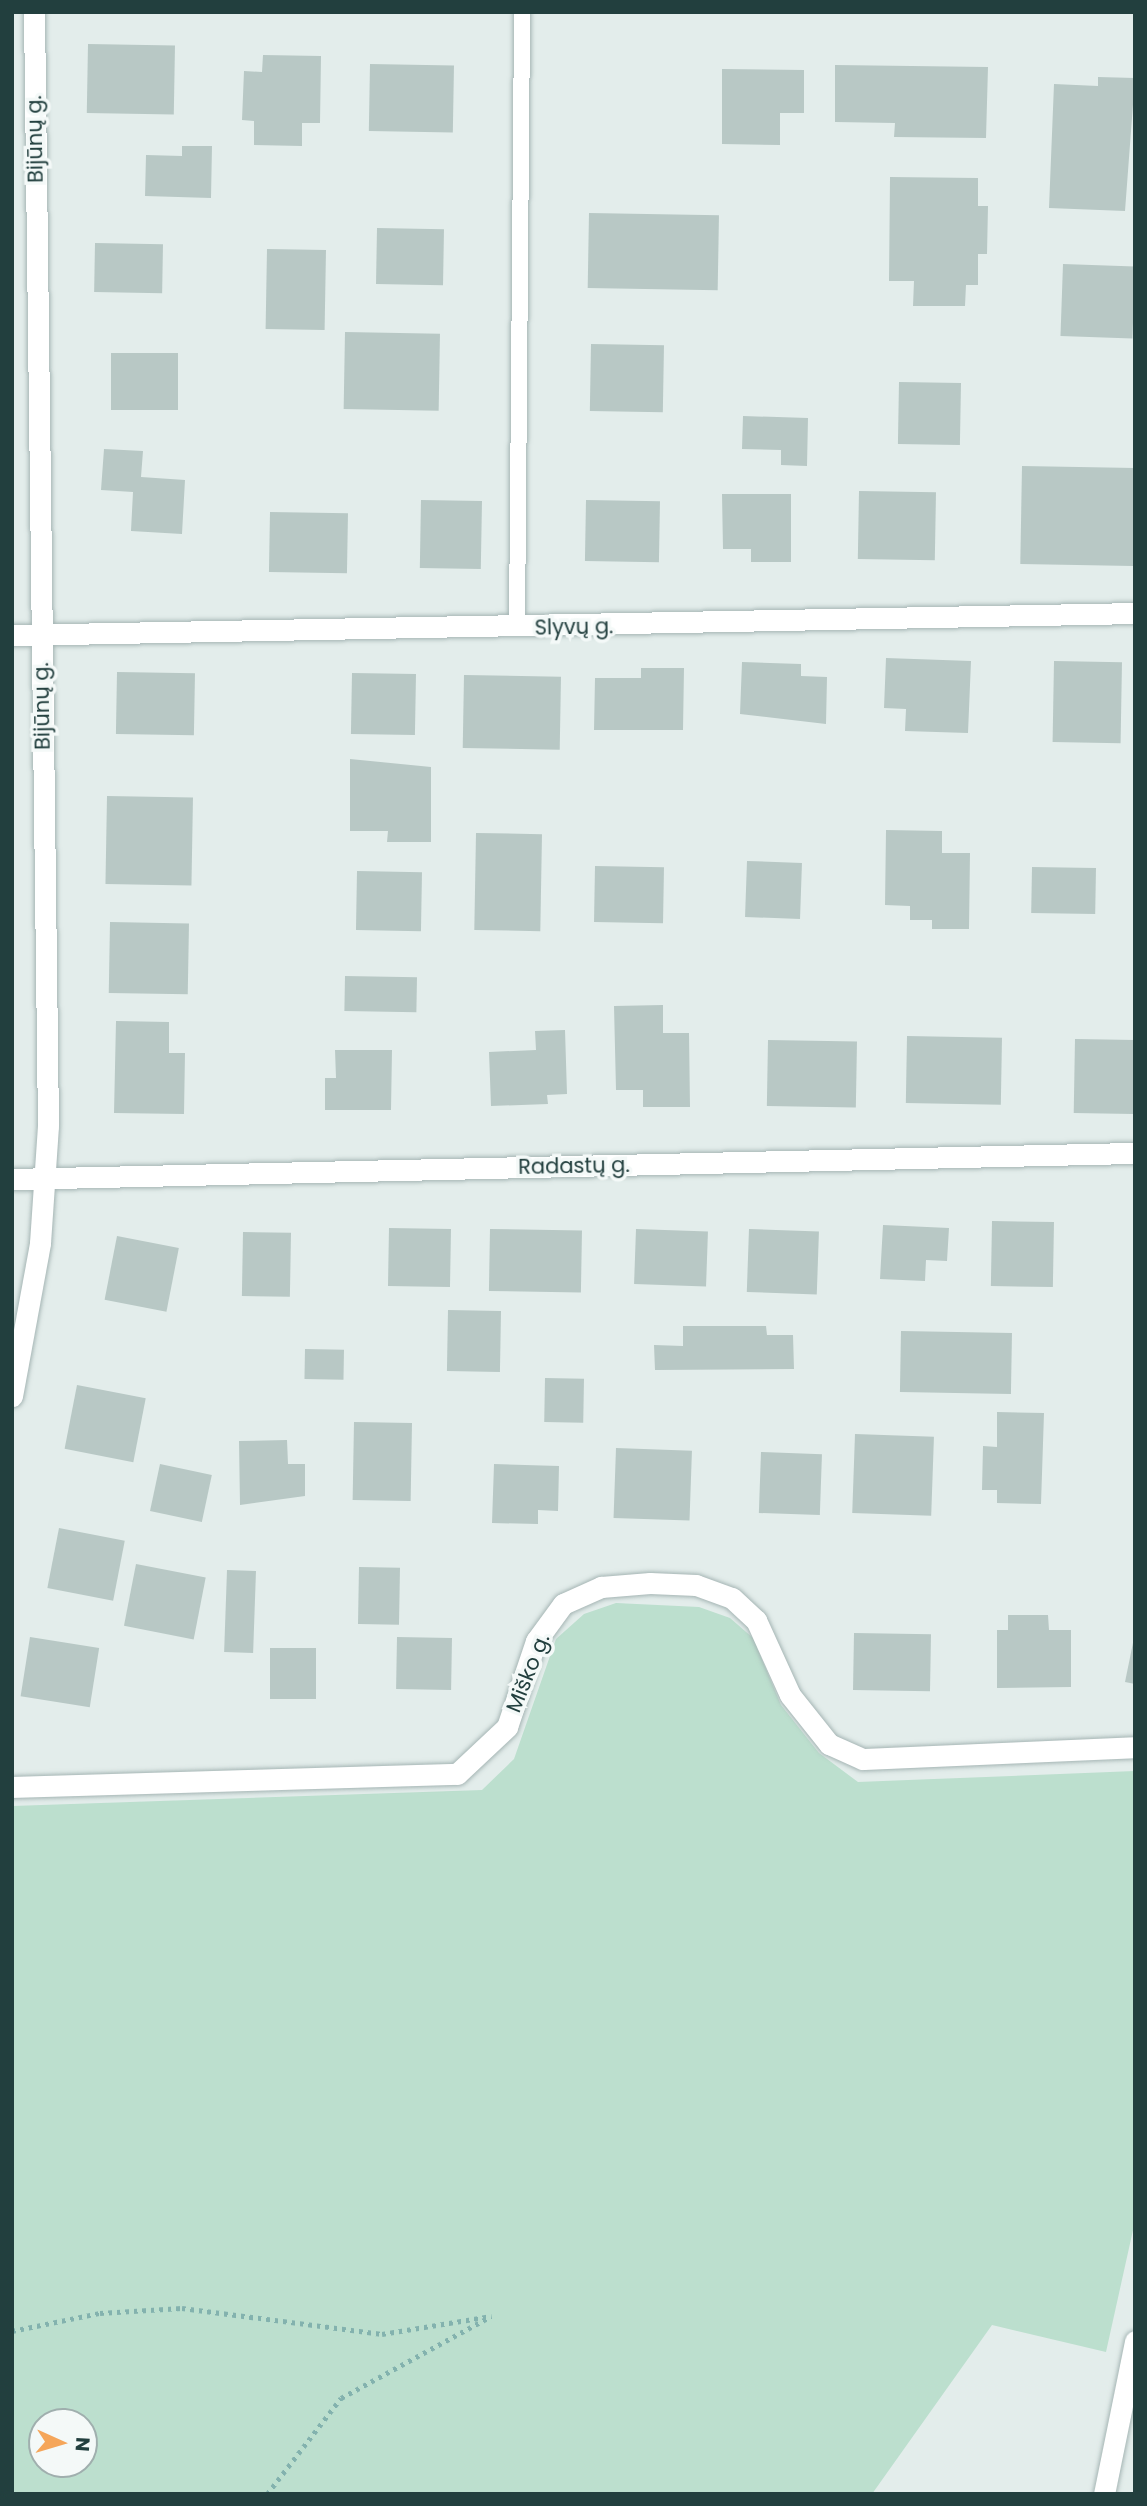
<!DOCTYPE html>
<meta charset="utf-8">
<style>
body{margin:0}
#map{position:relative;width:1147px;height:2506px;overflow:hidden;background:#e3edeb;font-family:Poppins,sans-serif}
div>[style]{position:absolute}
.green>*{inset:0;background:#bcdfce}
.building>*{inset:0;background:#b8c8c5;transform-origin:0 0}
.path>*{height:4.5px;margin-top:-2.25px;transform-origin:0;background:repeating-linear-gradient(90deg,#83b2ae 0 3.5px,transparent 0 8.5px)}
.roads{filter:drop-shadow(0 0 2px #a5b5b4) drop-shadow(0 0 2px #a5b5b4)}
.lane>*{height:16px;margin:-8px;padding:0 8px;transform-origin:8px;border-radius:8px;background:#fff}
.street>*{height:21px;margin:-10.5px;padding:0 10.5px;transform-origin:10.5px;border-radius:10.5px;background:#fff}
span{translate:-50% -50%;white-space:nowrap;text-align:center;line-height:1.15;-webkit-text-stroke:7px #f4f9f8;paint-order:stroke}
.street-label{font-size:21px;color:#223f3e}
.frame{position:absolute;inset:0;border:14px solid #223f3e;pointer-events:none}
.north{position:absolute;left:28px;top:2408px;width:70px;height:70px;box-sizing:border-box;background:#f4f9f8;border:2px solid #a0afae;border-radius:50%;rotate:94deg;font-size:19px;font-weight:700;line-height:28px;text-align:center;color:#223f3e}
.north::after{content:'';display:block;margin:auto;width:24px;height:32px;background:#f5a65a;clip-path:polygon(50% 0,100% 100%,50% 72%,0 100%)}
</style>
<div id="map">
<div class="green">
<div style="clip-path:polygon(evenodd,616px 1603px,699px 1607px,730px 1618px,753px 1638px,781px 1705px,819px 1753px,858px 1782px,1135px 1771px,1135px 2221px,1106px 2352px,992px 2325px,872px 2494px,12px 2494px,12px 1806px,482px 1790px,514px 1759px,556px 1639px,584px 1614px,616px 1603px,42px 2422px,84px 2422px,84px 2464px,42px 2464px,42px 2422px)"></div>
</div>
<div class="building">
<div style="left:88px;top:44px;width:87px;height:69px;rotate:1deg"></div>
<div style="clip-path:polygon(263px 55px,321px 56px,320px 123px,302px 123px,302px 146px,254px 145px,254px 121px,242px 120px,244px 71px,262px 72px)"></div>
<div style="left:370px;top:64px;width:84px;height:67px;rotate:1deg"></div>
<div style="clip-path:polygon(835px 65px,988px 67px,986px 138px,894px 137px,895px 123px,835px 122px)"></div>
<div style="clip-path:polygon(722px 69px,804px 70px,804px 113px,780px 113px,780px 145px,722px 144px)"></div>
<div style="clip-path:polygon(1098px 77px,1135px 78px,1125px 211px,1049px 208px,1054px 84px,1098px 86px)"></div>
<div style="clip-path:polygon(182px 146px,212px 146px,211px 198px,145px 196px,146px 155px,182px 156px)"></div>
<div style="clip-path:polygon(890px 177px,978px 178px,978px 206px,988px 206px,987px 254px,978px 254px,978px 285px,966px 285px,965px 306px,913px 306px,914px 281px,889px 281px)"></div>
<div style="left:589px;top:213px;width:130px;height:75px;rotate:1deg"></div>
<div style="left:377px;top:228px;width:67px;height:56px;rotate:1deg"></div>
<div style="left:95px;top:243px;width:68px;height:49px;rotate:1deg"></div>
<div style="left:267px;top:249px;width:59px;height:80px;rotate:1deg"></div>
<div style="left:1063px;top:264px;width:72px;height:72px;rotate:2deg"></div>
<div style="left:345px;top:332px;width:95px;height:77px;rotate:1deg"></div>
<div style="left:591px;top:344px;width:73px;height:67px;rotate:1deg"></div>
<div style="left:111px;top:353px;width:67px;height:57px"></div>
<div style="left:899px;top:382px;width:62px;height:62px;rotate:1deg"></div>
<div style="clip-path:polygon(743px 416px,808px 418px,807px 466px,781px 465px,781px 450px,742px 449px)"></div>
<div style="clip-path:polygon(104px 449px,143px 451px,141px 477px,185px 480px,182px 534px,131px 531px,133px 492px,101px 490px)"></div>
<div style="left:1022px;top:466px;width:113px;height:98px;rotate:1deg"></div>
<div style="left:859px;top:491px;width:77px;height:68px;rotate:1deg"></div>
<div style="clip-path:polygon(722px 494px,791px 494px,791px 562px,751px 562px,751px 549px,723px 549px)"></div>
<div style="left:421px;top:500px;width:61px;height:68px;rotate:1deg"></div>
<div style="left:586px;top:500px;width:74px;height:61px;rotate:1deg"></div>
<div style="left:270px;top:512px;width:78px;height:60px;rotate:1deg"></div>
<div style="clip-path:polygon(886px 658px,971px 661px,968px 733px,905px 731px,906px 709px,884px 708px)"></div>
<div style="left:1054px;top:661px;width:68px;height:81px;rotate:1deg"></div>
<div style="clip-path:polygon(742px 662px,801px 664px,801px 676px,827px 677px,826px 724px,740px 714px)"></div>
<div style="clip-path:polygon(641px 668px,684px 668px,683px 730px,594px 730px,595px 678px,641px 678px)"></div>
<div style="left:117px;top:672px;width:78px;height:62px;rotate:1deg"></div>
<div style="left:352px;top:673px;width:64px;height:61px;rotate:1deg"></div>
<div style="left:464px;top:675px;width:97px;height:73px;rotate:1deg"></div>
<div style="clip-path:polygon(350px 759px,431px 767px,431px 842px,387px 842px,388px 831px,350px 831px)"></div>
<div style="left:107px;top:796px;width:86px;height:88px;rotate:1deg"></div>
<div style="clip-path:polygon(886px 830px,942px 831px,942px 853px,970px 853px,969px 929px,932px 929px,932px 920px,910px 920px,910px 906px,885px 905px)"></div>
<div style="left:476px;top:833px;width:66px;height:97px;rotate:1deg"></div>
<div style="left:747px;top:861px;width:55px;height:56px;rotate:2deg"></div>
<div style="left:595px;top:866px;width:69px;height:56px;rotate:1deg"></div>
<div style="left:1032px;top:867px;width:64px;height:46px;rotate:1deg"></div>
<div style="left:357px;top:871px;width:65px;height:59px;rotate:1deg"></div>
<div style="left:110px;top:922px;width:79px;height:71px;rotate:1deg"></div>
<div style="left:345px;top:976px;width:72px;height:35px;rotate:1deg"></div>
<div style="clip-path:polygon(663px 1005px,663px 1033px,689px 1033px,690px 1107px,643px 1107px,643px 1090px,616px 1090px,614px 1006px)"></div>
<div style="clip-path:polygon(116px 1021px,169px 1022px,169px 1053px,185px 1053px,184px 1114px,114px 1113px)"></div>
<div style="clip-path:polygon(565px 1030px,567px 1094px,547px 1095px,548px 1104px,491px 1106px,489px 1052px,536px 1050px,535px 1031px)"></div>
<div style="left:907px;top:1036px;width:95px;height:67px;rotate:1deg"></div>
<div style="left:1075px;top:1039px;width:60px;height:74px;rotate:1deg"></div>
<div style="left:768px;top:1040px;width:89px;height:66px;rotate:1deg"></div>
<div style="clip-path:polygon(335px 1050px,392px 1050px,391px 1110px,325px 1110px,325px 1078px,336px 1078px)"></div>
<div style="left:992px;top:1221px;width:62px;height:65px;rotate:1deg"></div>
<div style="clip-path:polygon(883px 1225px,949px 1228px,947px 1261px,926px 1260px,925px 1281px,880px 1279px)"></div>
<div style="left:389px;top:1228px;width:62px;height:58px;rotate:1deg"></div>
<div style="left:490px;top:1229px;width:92px;height:62px;rotate:1deg"></div>
<div style="left:636px;top:1229px;width:72px;height:55px;rotate:2deg"></div>
<div style="left:749px;top:1229px;width:70px;height:63px;rotate:2deg"></div>
<div style="left:243px;top:1232px;width:48px;height:64px;rotate:1deg"></div>
<div style="left:117px;top:1236px;width:63px;height:65px;rotate:11deg"></div>
<div style="left:448px;top:1310px;width:53px;height:61px;rotate:1deg"></div>
<div style="clip-path:polygon(683px 1326px,766px 1326px,767px 1335px,793px 1335px,794px 1369px,655px 1370px,654px 1345px,683px 1346px)"></div>
<div style="left:901px;top:1331px;width:111px;height:61px;rotate:1deg"></div>
<div style="left:305px;top:1349px;width:39px;height:30px;rotate:1deg"></div>
<div style="left:545px;top:1378px;width:39px;height:44px;rotate:1deg"></div>
<div style="left:77px;top:1385px;width:70px;height:65px;rotate:11deg"></div>
<div style="clip-path:polygon(997px 1412px,1044px 1413px,1041px 1504px,997px 1503px,997px 1490px,982px 1490px,983px 1446px,997px 1447px)"></div>
<div style="left:354px;top:1422px;width:58px;height:78px;rotate:1deg"></div>
<div style="left:855px;top:1434px;width:79px;height:79px;rotate:2deg"></div>
<div style="clip-path:polygon(287px 1440px,288px 1464px,305px 1464px,305px 1496px,240px 1505px,239px 1441px)"></div>
<div style="left:616px;top:1448px;width:76px;height:70px;rotate:2deg"></div>
<div style="left:761px;top:1452px;width:61px;height:61px;rotate:2deg"></div>
<div style="left:160px;top:1464px;width:53px;height:48px;rotate:12deg"></div>
<div style="clip-path:polygon(494px 1464px,559px 1466px,558px 1511px,538px 1510px,538px 1524px,492px 1523px)"></div>
<div style="left:59px;top:1528px;width:67px;height:61px;rotate:11deg"></div>
<div style="left:136px;top:1564px;width:71px;height:63px;rotate:11deg"></div>
<div style="left:359px;top:1567px;width:41px;height:57px;rotate:1deg"></div>
<div style="left:227px;top:1570px;width:29px;height:82px;rotate:2deg"></div>
<div style="clip-path:polygon(1008px 1615px,1048px 1615px,1049px 1630px,1071px 1630px,1071px 1687px,997px 1688px,997px 1630px,1008px 1630px)"></div>
<div style="left:854px;top:1633px;width:77px;height:57px;rotate:1deg"></div>
<div style="clip-path:polygon(1135px 1633px,1135px 1684px,1125px 1682px)"></div>
<div style="left:30px;top:1637px;width:70px;height:60px;rotate:9deg"></div>
<div style="left:397px;top:1637px;width:55px;height:52px;rotate:1deg"></div>
<div style="left:270px;top:1648px;width:46px;height:51px"></div>
</div>
<div class="path">
<div style="left:12px;top:2331px;width:90px;rotate:-11.6deg"></div>
<div style="left:100px;top:2313px;width:82px;rotate:-3.5deg"></div>
<div style="left:182px;top:2308px;width:202px;rotate:7.4deg"></div>
<div style="left:382px;top:2334px;width:111px;rotate:-9.3deg"></div>
<div style="left:267px;top:2494px;width:121px;rotate:-52.4deg"></div>
<div style="left:341px;top:2398px;width:167px;rotate:-28.6deg"></div>
</div>
<div class="roads">
<div class="lane">
<div style="left:517px;top:628px;width:616px;rotate:-89.53deg"></div>
</div>
<div class="street">
<div style="left:12px;top:635px;width:1123px;rotate:-1.12deg"></div>
<div style="left:12px;top:1179px;width:1123px;rotate:-1.33deg"></div>
<div style="left:12px;top:1396px;width:156px;rotate:-79.6deg"></div>
<div style="left:40px;top:1243px;width:117px;rotate:-86.1deg"></div>
<div style="left:48px;top:1126px;width:1114px;rotate:-90.72deg"></div>
<div style="left:12px;top:1787px;width:445px;rotate:-1.7deg"></div>
<div style="left:457px;top:1774px;width:69px;rotate:-43.2deg"></div>
<div style="left:507px;top:1727px;width:91px;rotate:-71.4deg"></div>
<div style="left:536px;top:1641px;width:46px;rotate:-53.9deg"></div>
<div style="left:563px;top:1604px;width:42px;rotate:-24.1deg"></div>
<div style="left:601px;top:1587px;width:49px;rotate:-4.7deg"></div>
<div style="left:650px;top:1583px;width:46px;rotate:2.5deg"></div>
<div style="left:696px;top:1585px;width:38px;rotate:20deg"></div>
<div style="left:732px;top:1598px;width:33px;rotate:43deg"></div>
<div style="left:756px;top:1620px;width:82px;rotate:65.6deg"></div>
<div style="left:790px;top:1695px;width:63px;rotate:51.5deg"></div>
<div style="left:829px;top:1744px;width:37px;rotate:24deg"></div>
<div style="left:863px;top:1759px;width:272px;rotate:-2.5deg"></div>
<div style="left:1104px;top:2494px;width:156px;rotate:-78.5deg"></div>
</div>
</div>
<div class="street-label">
<span style="left:35px;top:139px;rotate:-91deg">Bijūnų g.</span>
<span style="left:574px;top:627px;rotate:-1deg">Slyvų g.</span>
<span style="left:42px;top:706px;rotate:-91deg">Bijūnų g.</span>
<span style="left:574px;top:1166px;rotate:-1deg">Radastų g.</span>
<span style="left:528px;top:1673px;rotate:-68deg">Miško g.</span>
</div>
<div class="frame"></div>
<div class="north">N</div>
</div>
